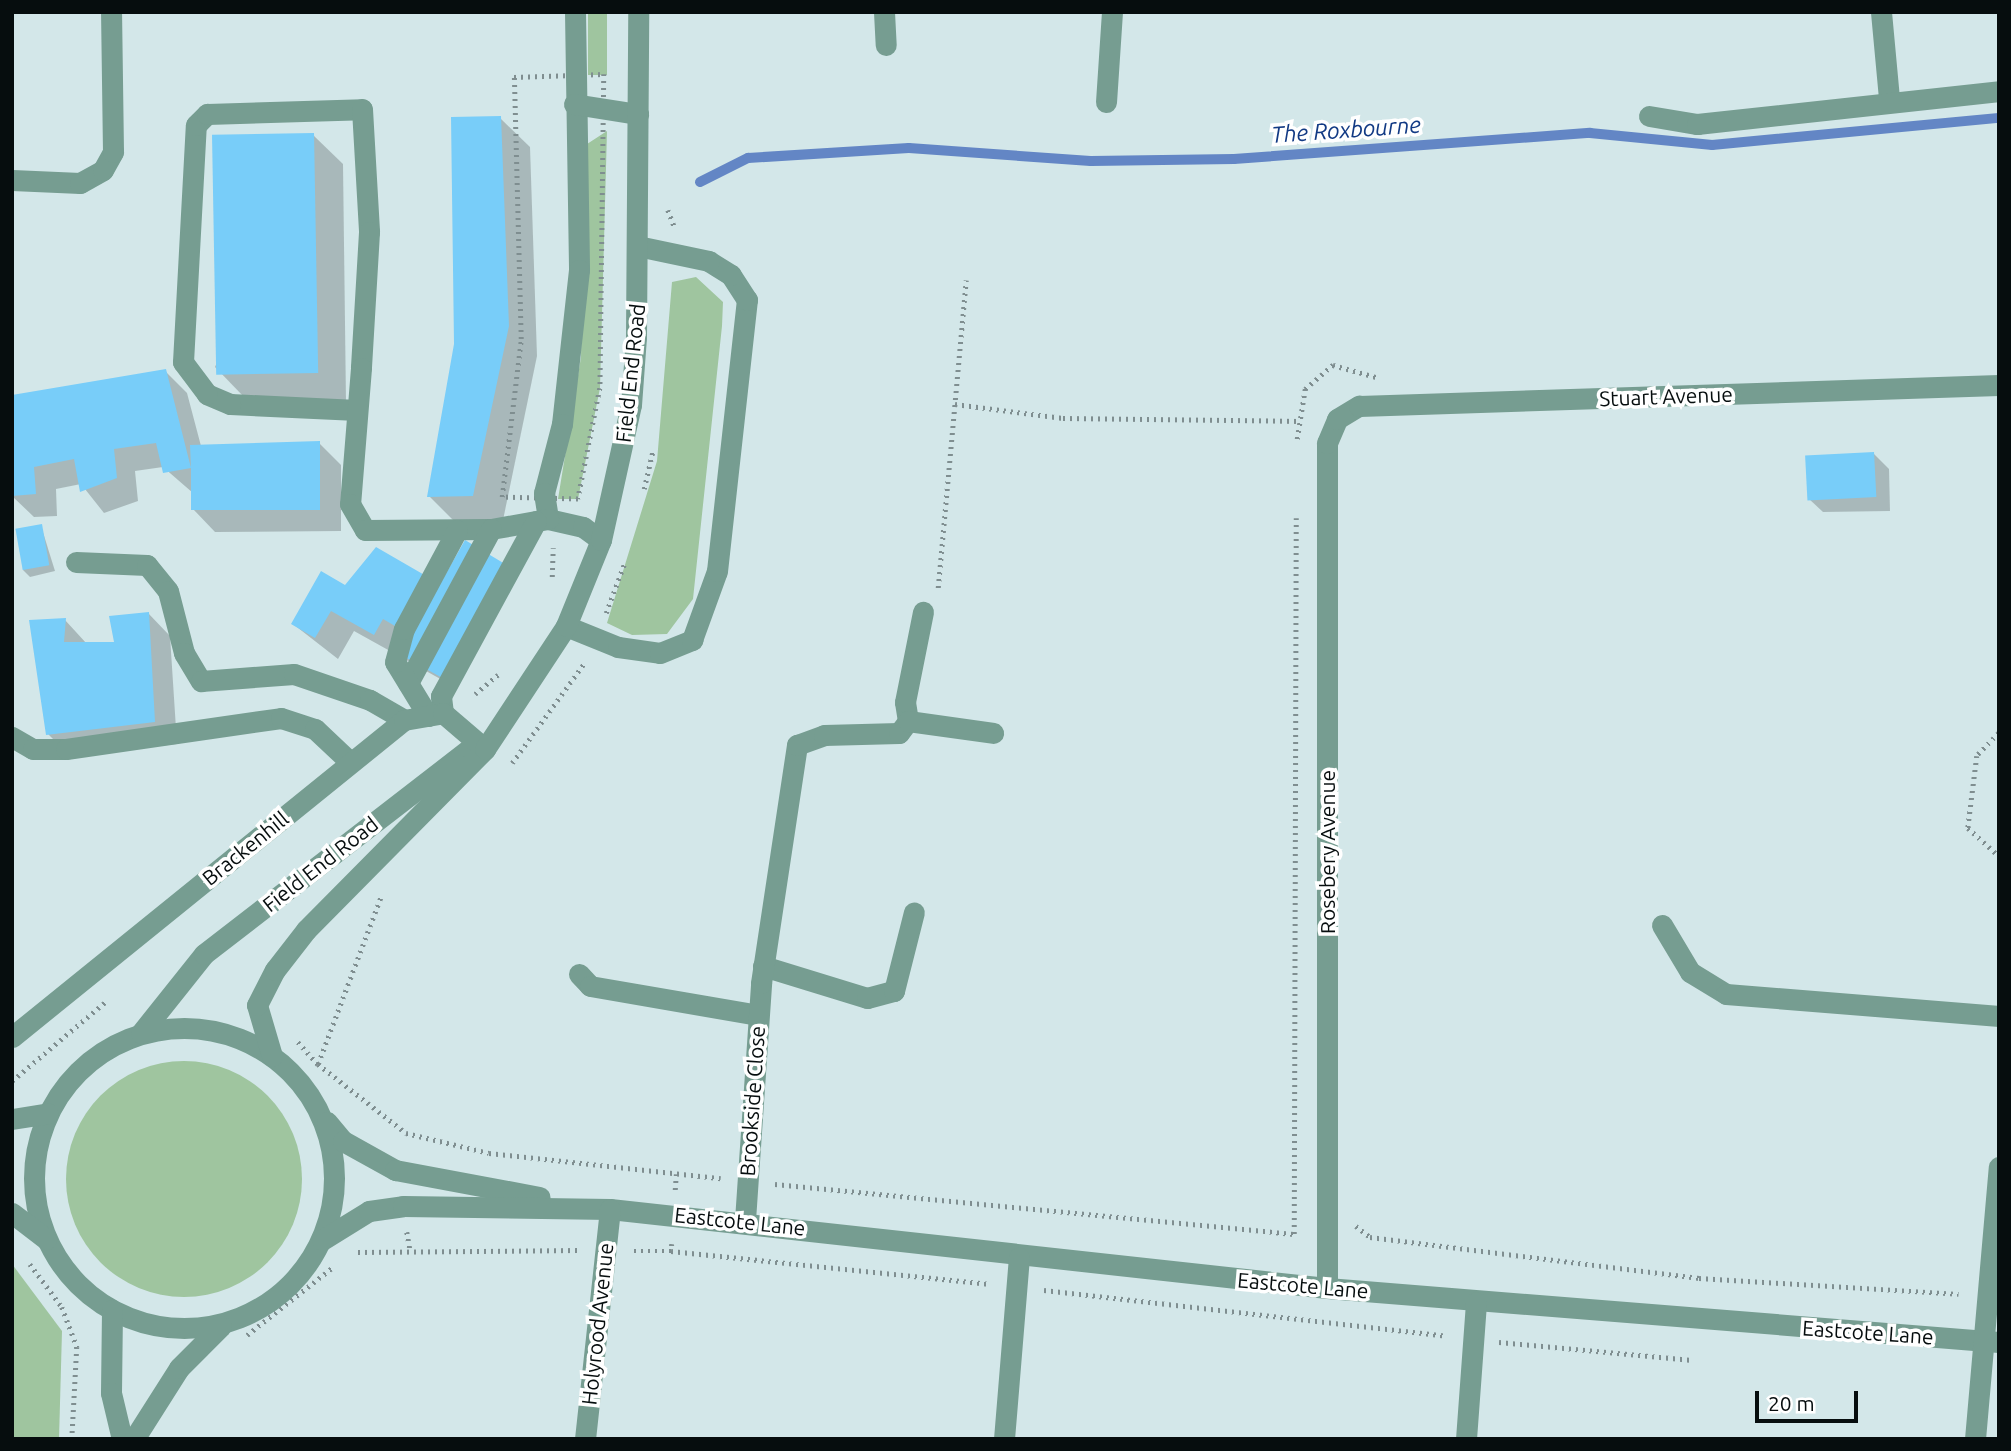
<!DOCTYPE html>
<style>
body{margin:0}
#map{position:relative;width:2011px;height:1451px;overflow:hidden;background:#d3e7e9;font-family:Ubuntu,sans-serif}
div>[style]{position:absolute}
.green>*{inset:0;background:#9fc59f;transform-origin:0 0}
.round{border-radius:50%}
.shadow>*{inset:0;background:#0003}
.stream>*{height:10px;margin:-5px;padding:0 5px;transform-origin:5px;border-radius:5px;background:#6386c5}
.building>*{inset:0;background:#78cdf9;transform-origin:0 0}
.path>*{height:4.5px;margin-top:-2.25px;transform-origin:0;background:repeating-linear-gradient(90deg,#7f8e90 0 2px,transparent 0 7px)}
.minor>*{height:21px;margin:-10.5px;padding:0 10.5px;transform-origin:10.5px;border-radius:10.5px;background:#769d91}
.minor>.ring{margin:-10.5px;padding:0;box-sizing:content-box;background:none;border:21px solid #769d91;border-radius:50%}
span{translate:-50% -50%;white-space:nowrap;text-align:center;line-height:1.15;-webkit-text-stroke:7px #fff;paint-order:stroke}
.street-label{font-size:21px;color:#060d0e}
.water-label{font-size:23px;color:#123a84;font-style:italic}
.frame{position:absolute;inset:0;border:14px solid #060d0e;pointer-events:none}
.scale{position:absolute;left:1755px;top:1391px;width:103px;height:32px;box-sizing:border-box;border:4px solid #060d0e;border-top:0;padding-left:9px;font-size:21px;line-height:24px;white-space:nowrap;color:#060d0e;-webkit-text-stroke:5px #fff;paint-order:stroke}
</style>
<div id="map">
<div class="green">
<div style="left:588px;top:12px;width:19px;height:63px"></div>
<div style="clip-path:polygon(607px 131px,600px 388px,578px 499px,558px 499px,581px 357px,584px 146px)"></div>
<div style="clip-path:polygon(696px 277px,723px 302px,722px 326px,693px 599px,667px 634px,632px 635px,607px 623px,657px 461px,672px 282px)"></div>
<div class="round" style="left:66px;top:1061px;width:236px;height:236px"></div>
<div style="clip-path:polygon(12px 1264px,62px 1331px,59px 1439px,12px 1439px)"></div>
</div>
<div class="shadow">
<div style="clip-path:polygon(500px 118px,530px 147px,537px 356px,502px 525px,458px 525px,429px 496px)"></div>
<div style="clip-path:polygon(313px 135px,343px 164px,346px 402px,244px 397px,215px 367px)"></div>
<div style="clip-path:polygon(165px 371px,187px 393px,201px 446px,319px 443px,341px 465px,341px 531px,215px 532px,193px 509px,193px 493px,163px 467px,135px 471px,138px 501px,104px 513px,81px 484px,56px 489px,57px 516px,34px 517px,12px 496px,12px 397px)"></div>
<div style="clip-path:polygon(1874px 454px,1889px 469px,1890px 511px,1823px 512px,1808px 498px)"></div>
<div style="clip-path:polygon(41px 526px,55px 571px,30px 577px,23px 570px)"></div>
<div style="clip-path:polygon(376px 550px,453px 686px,354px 631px,338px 659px,293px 624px,346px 587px)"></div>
<div style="clip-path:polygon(148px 613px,170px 636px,177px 744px,70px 756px,48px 734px,65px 620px,87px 644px,116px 644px)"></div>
</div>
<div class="stream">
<div style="left:700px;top:182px;width:54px;rotate:-26.6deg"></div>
<div style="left:748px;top:158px;width:161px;rotate:-3.6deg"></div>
<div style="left:909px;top:148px;width:182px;rotate:4.1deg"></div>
<div style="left:1091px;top:161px;width:143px;rotate:-0.8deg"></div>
<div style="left:1234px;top:159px;width:357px;rotate:-4.2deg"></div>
<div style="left:1590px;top:133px;width:123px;rotate:5.6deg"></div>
<div style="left:1712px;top:145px;width:288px;rotate:-5.4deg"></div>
</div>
<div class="building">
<div style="clip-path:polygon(501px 116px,509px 326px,473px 496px,427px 497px,454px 344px,451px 117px)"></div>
<div style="left:314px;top:133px;width:240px;height:102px;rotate:89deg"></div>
<div style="clip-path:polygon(166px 369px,191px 468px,190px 445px,320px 441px,320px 510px,191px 510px,191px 468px,163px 473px,156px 443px,114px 449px,117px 478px,80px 492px,74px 459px,34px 467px,36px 494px,12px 496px,12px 395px)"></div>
<div style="left:1874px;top:452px;width:45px;height:69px;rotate:87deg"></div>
<div style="left:42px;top:524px;width:42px;height:27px;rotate:80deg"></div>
<div style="clip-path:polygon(465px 540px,510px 567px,446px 680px,401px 655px,418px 625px,408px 619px,402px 630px,383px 619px,374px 635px,331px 611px,315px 638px,291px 624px,321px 571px,345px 585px,376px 547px,440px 584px)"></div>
<div style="clip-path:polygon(149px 612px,155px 722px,46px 735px,29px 620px,66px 618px,64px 642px,114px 642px,109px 616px)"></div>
</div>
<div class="path">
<div style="left:604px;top:74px;width:314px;rotate:90.7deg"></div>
<div style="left:600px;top:388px;width:113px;rotate:101.2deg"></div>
<div style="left:578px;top:499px;width:76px;rotate:-178.5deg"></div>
<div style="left:502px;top:497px;width:159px;rotate:-83.1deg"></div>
<div style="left:521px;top:339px;width:262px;rotate:-91.5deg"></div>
<div style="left:514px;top:77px;width:90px;rotate:-1.9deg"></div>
<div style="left:668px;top:210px;width:17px;rotate:69deg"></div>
<div style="left:955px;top:404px;width:109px;rotate:7.4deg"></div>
<div style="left:1063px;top:418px;width:236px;rotate:0.7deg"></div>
<div style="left:1297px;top:439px;width:51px;rotate:-80.9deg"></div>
<div style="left:1305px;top:389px;width:37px;rotate:-41deg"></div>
<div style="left:1333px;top:365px;width:45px;rotate:15.6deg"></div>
<div style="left:644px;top:489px;width:40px;rotate:-77deg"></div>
<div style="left:552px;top:577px;width:29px;rotate:-88deg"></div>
<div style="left:938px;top:588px;width:309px;rotate:-84.8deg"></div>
<div style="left:606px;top:613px;width:54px;rotate:-69.6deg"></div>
<div style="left:475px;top:694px;width:30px;rotate:-40deg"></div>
<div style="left:1999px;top:733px;width:32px;rotate:134deg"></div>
<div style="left:1977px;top:756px;width:73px;rotate:97.1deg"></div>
<div style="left:1968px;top:828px;width:42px;rotate:42.1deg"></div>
<div style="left:512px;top:763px;width:125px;rotate:-54.1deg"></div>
<div style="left:298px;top:1042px;width:30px;rotate:48deg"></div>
<div style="left:318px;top:1064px;width:179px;rotate:-69.4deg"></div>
<div style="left:318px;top:1064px;width:112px;rotate:38.1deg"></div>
<div style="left:406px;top:1133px;width:85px;rotate:13.5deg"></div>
<div style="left:489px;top:1153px;width:233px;rotate:6.2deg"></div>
<div style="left:12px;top:1081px;width:122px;rotate:-40.3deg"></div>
<div style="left:775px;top:1184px;width:521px;rotate:5.5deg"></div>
<div style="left:1294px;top:1234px;width:716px;rotate:-89.84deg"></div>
<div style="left:675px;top:1190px;width:16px;rotate:-86deg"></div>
<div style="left:1356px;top:1226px;width:18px;rotate:38deg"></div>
<div style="left:1370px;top:1237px;width:332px;rotate:7.1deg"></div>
<div style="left:1699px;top:1278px;width:260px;rotate:3.5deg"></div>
<div style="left:407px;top:1232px;width:17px;rotate:80deg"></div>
<div style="left:672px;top:1244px;width:7px;rotate:98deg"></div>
<div style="left:671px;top:1251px;width:321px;rotate:5.9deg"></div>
<div style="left:634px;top:1251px;width:37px"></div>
<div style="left:358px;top:1252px;width:221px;rotate:-0.5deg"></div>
<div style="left:30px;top:1264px;width:54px;rotate:53.3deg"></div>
<div style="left:62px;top:1307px;width:43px;rotate:69.4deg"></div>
<div style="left:77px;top:1347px;width:92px;rotate:93.1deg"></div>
<div style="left:1044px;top:1290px;width:405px;rotate:6.5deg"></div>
<div style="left:247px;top:1335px;width:110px;rotate:-38.3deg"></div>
<div style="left:1499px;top:1342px;width:194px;rotate:5.3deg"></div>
</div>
<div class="minor">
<div style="left:575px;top:12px;width:258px;rotate:89.1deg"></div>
<div style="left:579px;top:270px;width:155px;rotate:96.3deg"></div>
<div style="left:562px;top:424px;width:71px;rotate:104.6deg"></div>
<div style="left:544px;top:493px;width:26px;rotate:81deg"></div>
<div style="left:548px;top:519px;width:36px;rotate:13deg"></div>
<div style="left:583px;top:527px;width:22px;rotate:36deg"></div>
<div style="left:884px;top:12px;width:33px;rotate:87deg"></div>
<div style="left:1881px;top:12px;width:87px;rotate:84.7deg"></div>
<div style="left:1106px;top:102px;width:90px;rotate:-86.2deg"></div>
<div style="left:574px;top:104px;width:65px;rotate:8.9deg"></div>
<div style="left:1649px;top:116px;width:49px;rotate:9.5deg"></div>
<div style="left:1697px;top:124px;width:304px;rotate:-6.2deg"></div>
<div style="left:12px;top:180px;width:68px;rotate:2.5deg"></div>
<div style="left:80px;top:183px;width:26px;rotate:-29deg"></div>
<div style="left:103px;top:170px;width:21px;rotate:-61deg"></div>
<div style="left:113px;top:152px;width:140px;rotate:-90.8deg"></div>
<div style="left:357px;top:410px;width:127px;rotate:-177.3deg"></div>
<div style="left:230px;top:404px;width:25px;rotate:-157deg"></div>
<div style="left:207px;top:394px;width:40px;rotate:-127deg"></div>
<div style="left:183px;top:362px;width:237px;rotate:-86.9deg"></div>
<div style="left:196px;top:125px;width:16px;rotate:-45deg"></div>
<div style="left:207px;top:114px;width:155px;rotate:-1.8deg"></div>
<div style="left:362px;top:109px;width:123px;rotate:86.7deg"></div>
<div style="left:369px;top:232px;width:136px;rotate:93.4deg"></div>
<div style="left:361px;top:368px;width:136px;rotate:94.6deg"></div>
<div style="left:350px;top:504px;width:30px;rotate:60deg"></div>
<div style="left:365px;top:530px;width:126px;rotate:-0.5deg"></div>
<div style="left:491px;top:529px;width:58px;rotate:-10deg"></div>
<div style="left:76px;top:562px;width:71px;rotate:2.4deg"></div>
<div style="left:147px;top:565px;width:33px;rotate:51deg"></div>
<div style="left:168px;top:591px;width:64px;rotate:75.5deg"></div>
<div style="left:184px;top:653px;width:33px;rotate:59deg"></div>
<div style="left:201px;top:681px;width:93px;rotate:-4.3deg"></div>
<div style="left:294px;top:674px;width:80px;rotate:18.9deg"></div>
<div style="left:370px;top:700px;width:39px;rotate:30deg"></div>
<div style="left:566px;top:626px;width:56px;rotate:22deg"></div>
<div style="left:618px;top:647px;width:42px;rotate:8.1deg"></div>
<div style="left:660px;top:653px;width:35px;rotate:-22deg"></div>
<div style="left:692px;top:640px;width:73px;rotate:-70.1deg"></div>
<div style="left:717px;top:571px;width:273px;rotate:-83.7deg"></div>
<div style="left:747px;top:300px;width:30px;rotate:-123deg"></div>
<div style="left:731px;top:275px;width:26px;rotate:-148deg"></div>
<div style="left:709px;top:261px;width:73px;rotate:-168.1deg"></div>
<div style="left:408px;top:683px;width:175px;rotate:-61.7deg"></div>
<div style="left:443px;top:713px;width:17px;rotate:-97deg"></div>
<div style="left:441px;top:696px;width:199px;rotate:-61.5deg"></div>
<div style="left:428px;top:716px;width:63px;rotate:-121.4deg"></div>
<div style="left:395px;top:662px;width:34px;rotate:-75deg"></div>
<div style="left:404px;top:629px;width:112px;rotate:-61.8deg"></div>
<div style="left:908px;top:721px;width:19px;rotate:-99deg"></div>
<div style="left:905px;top:702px;width:92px;rotate:-78.7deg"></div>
<div style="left:12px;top:737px;width:24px;rotate:30deg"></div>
<div style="left:33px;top:749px;width:33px"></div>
<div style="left:66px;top:749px;width:217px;rotate:-8.2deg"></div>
<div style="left:281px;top:718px;width:36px;rotate:18deg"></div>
<div style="left:315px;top:729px;width:48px;rotate:43.3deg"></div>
<div style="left:1662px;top:925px;width:55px;rotate:59.2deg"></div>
<div style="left:1690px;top:972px;width:42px;rotate:31.4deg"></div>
<div style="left:1726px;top:994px;width:274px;rotate:4.6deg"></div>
<div style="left:763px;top:966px;width:109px;rotate:17.1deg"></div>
<div style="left:867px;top:998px;width:28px;rotate:-15deg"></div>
<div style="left:894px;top:991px;width:81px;rotate:-75.8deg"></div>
<div style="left:579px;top:974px;width:16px;rotate:47deg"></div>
<div style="left:590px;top:986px;width:170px;rotate:9.8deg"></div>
<div class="ring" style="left:34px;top:1028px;width:279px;height:279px"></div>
<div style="left:141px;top:1033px;width:101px;rotate:-51.4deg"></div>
<div style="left:204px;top:954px;width:344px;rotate:-37.7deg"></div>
<div style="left:12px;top:1037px;width:504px;rotate:-38.96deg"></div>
<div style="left:404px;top:720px;width:40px;rotate:-10deg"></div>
<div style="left:443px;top:713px;width:55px;rotate:40.6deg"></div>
<div style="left:272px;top:1056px;width:53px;rotate:-106.4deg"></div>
<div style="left:257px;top:1005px;width:39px;rotate:-63deg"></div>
<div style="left:275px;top:970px;width:51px;rotate:-52.2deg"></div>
<div style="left:306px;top:930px;width:255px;rotate:-45.3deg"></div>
<div style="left:485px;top:749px;width:147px;rotate:-56.6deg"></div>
<div style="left:566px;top:626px;width:93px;rotate:-67.9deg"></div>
<div style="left:601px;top:540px;width:138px;rotate:-77.5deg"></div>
<div style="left:631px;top:405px;width:68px;rotate:-85.8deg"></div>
<div style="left:636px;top:337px;width:325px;rotate:-89.6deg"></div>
<div style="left:12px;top:1119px;width:36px;rotate:-9deg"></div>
<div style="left:327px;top:1122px;width:25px;rotate:50deg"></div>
<div style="left:343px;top:1141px;width:60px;rotate:29.1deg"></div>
<div style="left:395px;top:1170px;width:147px;rotate:10.6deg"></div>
<div style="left:12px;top:1213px;width:43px;rotate:37.4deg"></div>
<div style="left:745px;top:1220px;width:238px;rotate:-86.1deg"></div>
<div style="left:761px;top:983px;width:241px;rotate:-81.4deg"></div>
<div style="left:797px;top:745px;width:29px;rotate:-20deg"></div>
<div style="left:824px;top:735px;width:75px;rotate:-1.5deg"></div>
<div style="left:899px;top:733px;width:15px;rotate:-53deg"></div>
<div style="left:908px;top:721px;width:86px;rotate:8deg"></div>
<div style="left:322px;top:1240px;width:55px;rotate:-31.7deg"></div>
<div style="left:369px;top:1211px;width:34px;rotate:-8deg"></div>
<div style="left:403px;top:1206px;width:207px;rotate:0.8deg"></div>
<div style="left:610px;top:1209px;width:721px;rotate:6.29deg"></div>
<div style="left:1327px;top:1288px;width:674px;rotate:4.59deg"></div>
<div style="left:1327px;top:1288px;width:845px;rotate:-90deg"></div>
<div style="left:1327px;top:443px;width:26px;rotate:-67deg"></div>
<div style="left:1337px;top:419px;width:26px;rotate:-31deg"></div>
<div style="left:1359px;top:406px;width:640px;rotate:-1.88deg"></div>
<div style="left:112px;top:1310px;width:83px;rotate:90.7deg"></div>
<div style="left:111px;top:1393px;width:47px;rotate:76.6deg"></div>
<div style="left:134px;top:1439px;width:84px;rotate:-57.6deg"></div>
<div style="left:179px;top:1368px;width:59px;rotate:-45deg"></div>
<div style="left:585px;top:1439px;width:231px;rotate:-83.8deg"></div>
<div style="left:1004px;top:1439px;width:182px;rotate:-85.3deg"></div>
<div style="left:1466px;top:1439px;width:137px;rotate:-85.8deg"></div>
<div style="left:1975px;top:1439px;width:273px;rotate:-85deg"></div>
</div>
<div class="street-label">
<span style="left:630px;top:373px;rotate:-84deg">Field End Road</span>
<span style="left:1666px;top:396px;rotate:-2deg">Stuart Avenue</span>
<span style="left:245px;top:848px;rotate:-39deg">Brackenhill</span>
<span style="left:1327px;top:852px;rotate:-90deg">Rosebery Avenue</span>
<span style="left:320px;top:864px;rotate:-38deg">Field End Road</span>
<span style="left:752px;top:1101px;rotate:-86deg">Brookside Close</span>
<span style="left:740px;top:1221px;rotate:6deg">Eastcote Lane</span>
<span style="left:1303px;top:1285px;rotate:5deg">Eastcote Lane</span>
<span style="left:597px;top:1324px;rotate:-84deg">Holyrood Avenue</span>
<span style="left:1868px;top:1332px;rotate:4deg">Eastcote Lane</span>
</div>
<div class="water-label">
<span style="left:1346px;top:130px;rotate:-4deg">The Roxbourne</span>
</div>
<div class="frame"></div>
<div class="scale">20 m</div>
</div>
